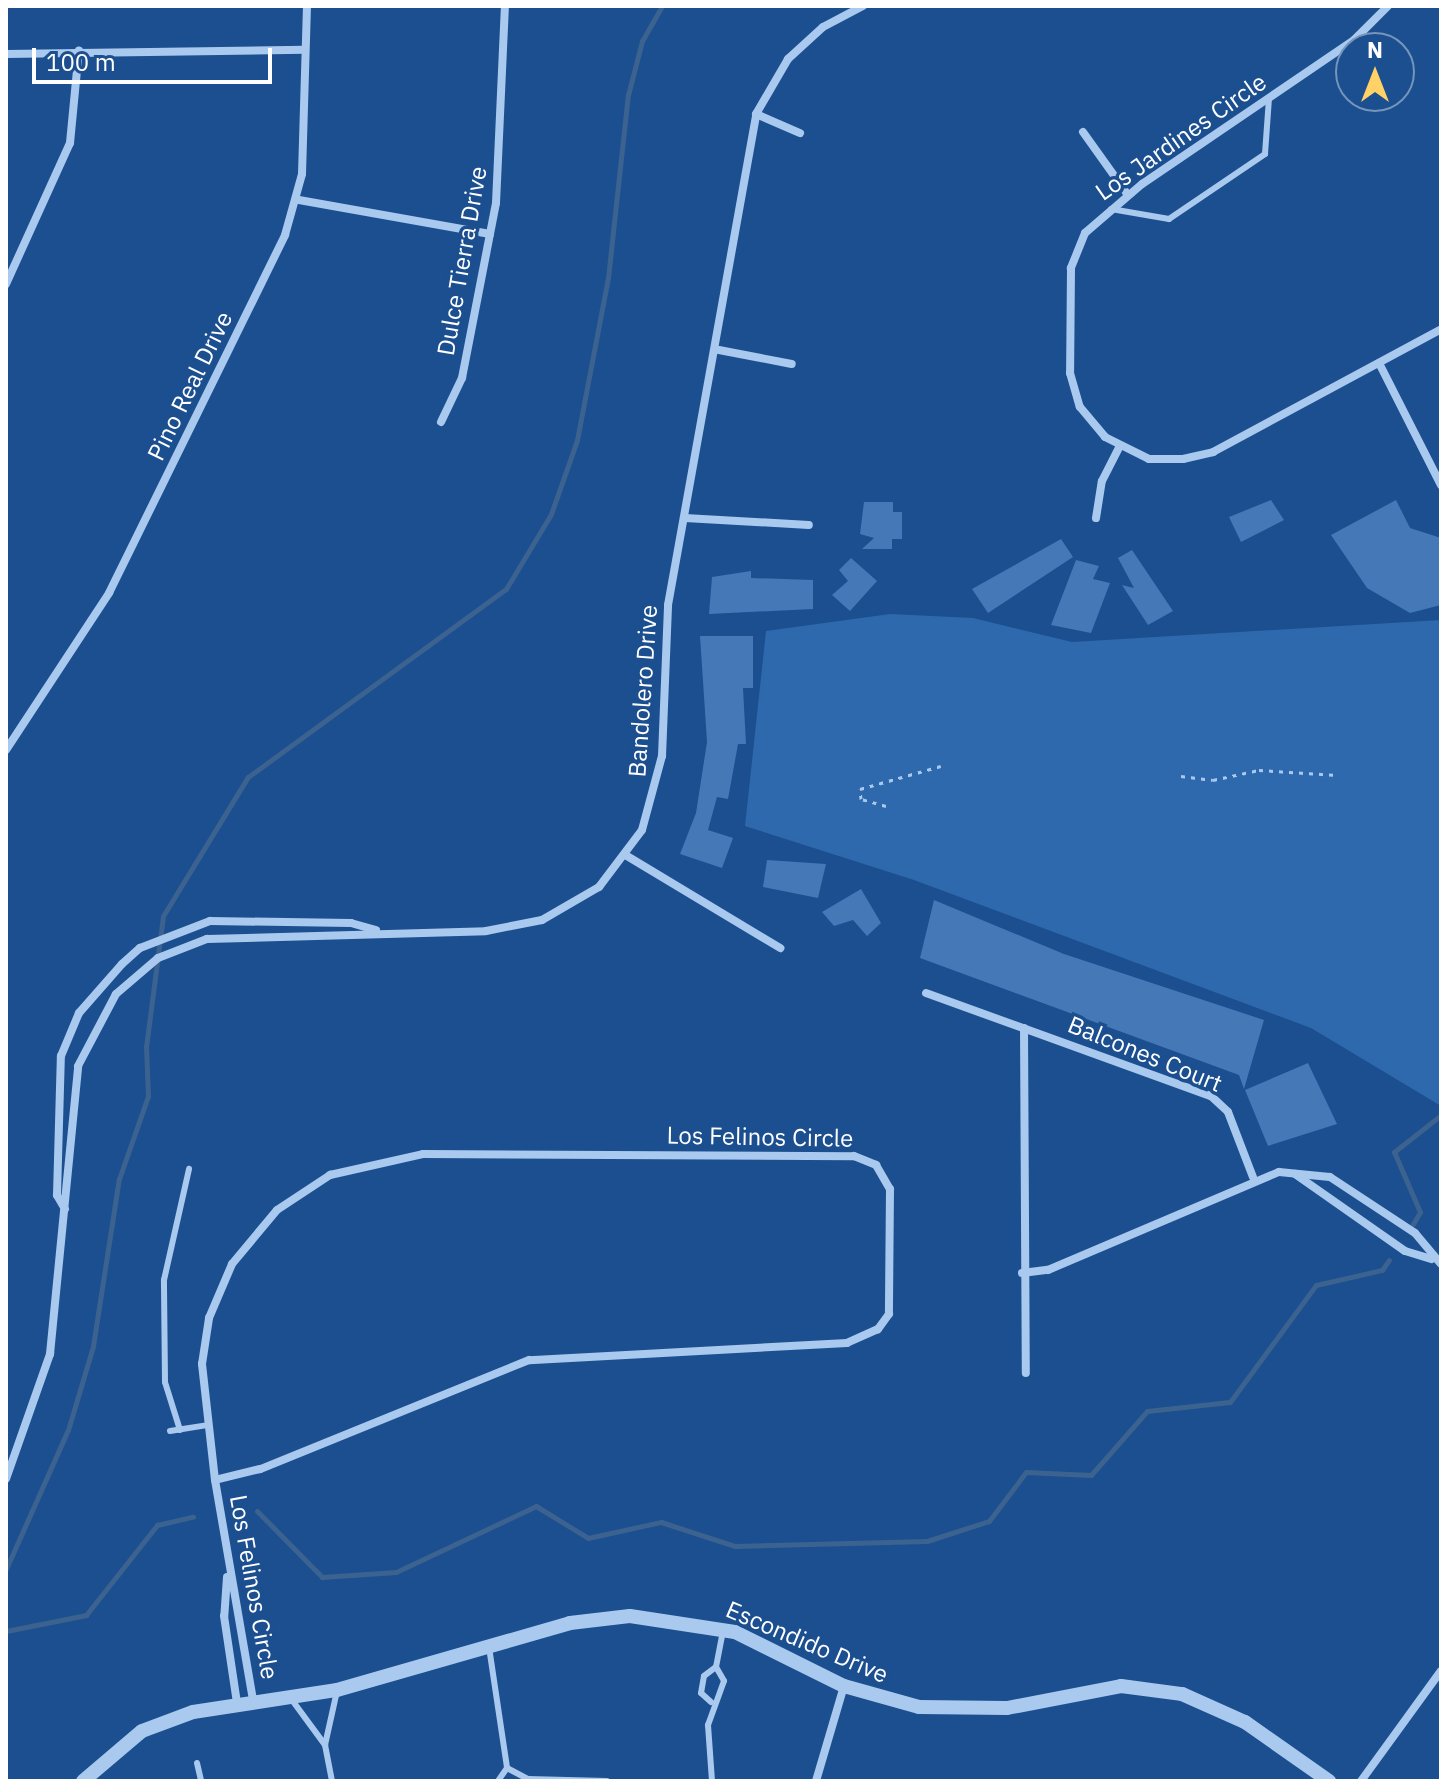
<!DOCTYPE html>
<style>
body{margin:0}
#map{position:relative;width:1447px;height:1787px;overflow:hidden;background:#1b4f8f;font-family:"IBM Plex Sans",sans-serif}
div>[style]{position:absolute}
.green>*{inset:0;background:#2e69ad}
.stream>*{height:5px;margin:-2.5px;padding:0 2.5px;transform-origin:2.5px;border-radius:2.5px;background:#3c6290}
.building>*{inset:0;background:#4478b7}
.path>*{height:3px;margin-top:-1.5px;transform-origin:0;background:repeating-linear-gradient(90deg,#a9c9ee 0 4px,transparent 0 10px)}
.service>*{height:6px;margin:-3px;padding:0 3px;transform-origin:3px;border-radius:3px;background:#a9c9ee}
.minor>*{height:8px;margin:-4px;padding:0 4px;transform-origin:4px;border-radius:4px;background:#a9c9ee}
.tertiary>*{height:14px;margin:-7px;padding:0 7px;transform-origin:7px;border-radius:7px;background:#a9c9ee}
span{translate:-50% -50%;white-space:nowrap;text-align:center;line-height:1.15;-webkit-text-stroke:7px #1b4f8f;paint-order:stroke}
.street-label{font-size:24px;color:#fff}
.frame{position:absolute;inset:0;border:8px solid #fff;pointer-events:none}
.north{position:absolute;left:1335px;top:32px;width:80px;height:80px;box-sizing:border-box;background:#1b4f8f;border:2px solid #7695bc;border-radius:50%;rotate:0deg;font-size:22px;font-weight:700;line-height:32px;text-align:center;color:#fff}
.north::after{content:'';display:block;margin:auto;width:28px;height:36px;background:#ffd166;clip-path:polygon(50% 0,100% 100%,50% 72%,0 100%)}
.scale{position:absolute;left:32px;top:48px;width:240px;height:36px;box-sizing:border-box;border:4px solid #fff;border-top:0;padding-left:10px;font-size:24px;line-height:28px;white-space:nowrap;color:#fff;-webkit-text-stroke:6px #1b4f8f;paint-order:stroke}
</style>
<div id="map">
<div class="green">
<div style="clip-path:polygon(890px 614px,973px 618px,1072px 642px,1441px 620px,1441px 1106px,1311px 1028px,914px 880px,745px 826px,766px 631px)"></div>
</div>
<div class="stream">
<div style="left:1413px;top:1224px;width:14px;rotate:-60deg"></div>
<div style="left:1420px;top:1212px;width:65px;rotate:-113.4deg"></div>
<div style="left:1394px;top:1152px;width:60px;rotate:-38.2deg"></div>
<div style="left:257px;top:1511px;width:93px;rotate:45.4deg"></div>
<div style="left:322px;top:1577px;width:74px;rotate:-3.9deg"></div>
<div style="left:396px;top:1572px;width:155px;rotate:-25.2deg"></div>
<div style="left:536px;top:1506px;width:61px;rotate:31.6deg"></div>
<div style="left:588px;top:1538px;width:75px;rotate:-12.4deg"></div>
<div style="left:661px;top:1522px;width:78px;rotate:18deg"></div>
<div style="left:735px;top:1546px;width:192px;rotate:-1.5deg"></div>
<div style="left:927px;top:1541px;width:65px;rotate:-17.9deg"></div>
<div style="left:989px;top:1521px;width:61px;rotate:-52.9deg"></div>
<div style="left:1026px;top:1472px;width:65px;rotate:2.6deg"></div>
<div style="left:1091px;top:1475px;width:85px;rotate:-48.8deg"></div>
<div style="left:1147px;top:1411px;width:83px;rotate:-6.2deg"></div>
<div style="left:1230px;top:1402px;width:145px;rotate:-53.7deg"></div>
<div style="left:1316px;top:1285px;width:68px;rotate:-12.8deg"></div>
<div style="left:1382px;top:1270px;width:12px;rotate:-55deg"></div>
<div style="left:6px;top:1569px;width:152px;rotate:-66deg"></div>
<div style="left:68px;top:1430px;width:88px;rotate:-73.4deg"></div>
<div style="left:93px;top:1346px;width:169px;rotate:-81.2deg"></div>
<div style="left:119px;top:1179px;width:88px;rotate:-70.7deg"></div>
<div style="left:148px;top:1096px;width:49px;rotate:-92.3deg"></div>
<div style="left:146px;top:1047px;width:132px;rotate:-82.6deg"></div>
<div style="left:163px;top:916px;width:163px;rotate:-58.6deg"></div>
<div style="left:248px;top:777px;width:319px;rotate:-36.1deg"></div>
<div style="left:506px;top:589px;width:87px;rotate:-59deg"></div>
<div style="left:551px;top:514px;width:78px;rotate:-70.6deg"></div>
<div style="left:577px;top:440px;width:165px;rotate:-79.2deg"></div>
<div style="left:608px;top:278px;width:184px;rotate:-83.8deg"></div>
<div style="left:628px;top:95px;width:56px;rotate:-75.5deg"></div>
<div style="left:642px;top:41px;width:40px;rotate:-60.3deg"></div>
<div style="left:6px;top:1631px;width:82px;rotate:-11.3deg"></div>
<div style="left:86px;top:1615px;width:115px;rotate:-51.7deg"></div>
<div style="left:157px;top:1525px;width:37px;rotate:-13deg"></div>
</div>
<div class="building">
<div style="clip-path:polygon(1271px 500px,1284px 520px,1241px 542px,1229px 517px)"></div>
<div style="clip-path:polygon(1396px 500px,1410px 528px,1441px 538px,1441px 605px,1410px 613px,1367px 588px,1331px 535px)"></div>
<div style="clip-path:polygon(864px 502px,893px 502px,893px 512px,902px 512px,902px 539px,892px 539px,892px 549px,862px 549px,874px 538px,860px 534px)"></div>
<div style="clip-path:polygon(1061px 539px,1073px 557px,988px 613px,972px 589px)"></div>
<div style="clip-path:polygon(1132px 550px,1173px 611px,1148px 625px,1122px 585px,1134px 588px,1118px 558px)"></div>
<div style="clip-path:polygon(851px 558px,877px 581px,850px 611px,832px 595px,848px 581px,839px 570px)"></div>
<div style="clip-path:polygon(1076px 560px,1099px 566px,1093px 579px,1110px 583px,1091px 633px,1051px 625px)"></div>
<div style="clip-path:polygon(751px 571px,751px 578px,813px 580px,813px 609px,709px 614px,712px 577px)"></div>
<div style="clip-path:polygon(700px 636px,753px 636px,753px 688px,743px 688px,746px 744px,738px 744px,728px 799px,717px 797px,708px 830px,733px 838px,722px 868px,680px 854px,696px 813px,707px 742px)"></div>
<div style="clip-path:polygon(767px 860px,826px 864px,818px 898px,763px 887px)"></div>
<div style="clip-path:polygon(861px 889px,881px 923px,867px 936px,853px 920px,834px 926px,822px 912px)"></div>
<div style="clip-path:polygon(934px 900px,1064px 954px,1264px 1020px,1244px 1089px,1239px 1075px,920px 958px)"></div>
<div style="clip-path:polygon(1308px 1063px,1337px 1124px,1268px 1146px,1245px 1090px)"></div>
</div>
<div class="path">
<div style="left:1181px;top:776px;width:32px;rotate:7deg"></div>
<div style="left:1213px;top:780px;width:47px;rotate:-12.3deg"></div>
<div style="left:1259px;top:770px;width:78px;rotate:3.7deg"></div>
<div style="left:886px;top:806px;width:26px;rotate:-164deg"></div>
<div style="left:861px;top:799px;width:10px;rotate:-96deg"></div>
<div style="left:860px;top:789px;width:84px;rotate:-15.9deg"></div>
</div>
<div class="service">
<div style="left:1111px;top:209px;width:59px;rotate:9.8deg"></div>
<div style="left:1169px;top:219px;width:116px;rotate:-34.1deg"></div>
<div style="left:1265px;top:154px;width:56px;rotate:-85.9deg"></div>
<div style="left:180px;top:1430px;width:50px;rotate:-107.4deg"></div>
<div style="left:165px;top:1382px;width:102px;rotate:-90.6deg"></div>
<div style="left:164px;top:1280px;width:114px;rotate:-77.3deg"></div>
<div style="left:170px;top:1431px;width:36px;rotate:-9deg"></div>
<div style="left:489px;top:1647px;width:122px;rotate:81.5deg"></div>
<div style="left:507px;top:1768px;width:16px;rotate:125deg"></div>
<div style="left:716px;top:1667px;width:37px;rotate:-79deg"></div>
<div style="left:292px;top:1700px;width:56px;rotate:53.7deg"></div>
<div style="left:711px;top:1702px;width:13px;rotate:-138deg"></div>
<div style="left:701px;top:1693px;width:17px;rotate:-80deg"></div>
<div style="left:704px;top:1676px;width:15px;rotate:-37deg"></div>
<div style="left:716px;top:1667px;width:16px;rotate:60deg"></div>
<div style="left:724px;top:1681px;width:47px;rotate:110deg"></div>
<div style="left:708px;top:1725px;width:56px;rotate:85.9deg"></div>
<div style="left:197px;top:1763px;width:18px;rotate:77deg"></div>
<div style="left:507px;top:1768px;width:24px;rotate:28deg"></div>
<div style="left:528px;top:1779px;width:79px;rotate:1.5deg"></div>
<div style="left:332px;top:1781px;width:37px;rotate:-101deg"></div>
<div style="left:325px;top:1745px;width:55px;rotate:-77.5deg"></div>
</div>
<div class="minor">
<div style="left:1388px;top:6px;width:48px;rotate:135deg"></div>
<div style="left:1354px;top:40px;width:256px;rotate:145.8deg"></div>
<div style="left:1142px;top:184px;width:75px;rotate:139.3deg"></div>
<div style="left:1085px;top:233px;width:38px;rotate:112deg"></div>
<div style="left:1071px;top:268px;width:105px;rotate:90.5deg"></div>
<div style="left:1070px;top:373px;width:35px;rotate:74deg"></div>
<div style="left:1080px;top:407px;width:39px;rotate:50deg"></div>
<div style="left:1105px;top:437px;width:49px;rotate:26.6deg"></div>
<div style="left:1149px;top:459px;width:34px"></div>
<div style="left:1183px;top:459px;width:31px;rotate:-13deg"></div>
<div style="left:1213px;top:452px;width:259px;rotate:-28.3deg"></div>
<div style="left:6px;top:54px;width:299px;rotate:-0.8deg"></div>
<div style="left:756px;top:114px;width:48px;rotate:23.4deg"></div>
<div style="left:1083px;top:132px;width:77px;rotate:54.5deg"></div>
<div style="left:299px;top:200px;width:194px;rotate:10.1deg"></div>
<div style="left:6px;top:284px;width:155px;rotate:-65.6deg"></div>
<div style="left:70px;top:143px;width:93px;rotate:-84.5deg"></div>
<div style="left:719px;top:350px;width:74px;rotate:10.9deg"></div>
<div style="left:1379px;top:363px;width:137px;rotate:63.1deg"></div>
<div style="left:441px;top:422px;width:49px;rotate:-64.5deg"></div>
<div style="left:462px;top:378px;width:178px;rotate:-79deg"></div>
<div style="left:496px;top:203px;width:197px;rotate:-87.4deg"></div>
<div style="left:685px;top:518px;width:124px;rotate:3.2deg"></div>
<div style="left:1096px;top:518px;width:37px;rotate:-81deg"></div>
<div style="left:1102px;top:481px;width:38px;rotate:-63deg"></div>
<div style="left:6px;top:750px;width:188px;rotate:-56.7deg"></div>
<div style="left:109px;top:593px;width:399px;rotate:-63.8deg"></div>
<div style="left:285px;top:235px;width:63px;rotate:-74.4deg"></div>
<div style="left:302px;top:174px;width:168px;rotate:-88.3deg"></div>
<div style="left:627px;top:856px;width:179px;rotate:31deg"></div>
<div style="left:926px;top:993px;width:303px;rotate:19.9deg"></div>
<div style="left:1211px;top:1096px;width:23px;rotate:43deg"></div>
<div style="left:1228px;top:1112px;width:70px;rotate:69deg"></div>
<div style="left:1024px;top:1028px;width:345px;rotate:89.7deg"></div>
<div style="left:423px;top:1154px;width:431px;rotate:0.3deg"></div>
<div style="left:854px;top:1156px;width:24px;rotate:22deg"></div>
<div style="left:876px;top:1165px;width:28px;rotate:60deg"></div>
<div style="left:890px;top:1189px;width:125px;rotate:90.5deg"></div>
<div style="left:889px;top:1314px;width:19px;rotate:126deg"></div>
<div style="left:878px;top:1329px;width:34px;rotate:156deg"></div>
<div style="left:847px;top:1343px;width:318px;rotate:176.9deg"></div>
<div style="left:529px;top:1360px;width:290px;rotate:157.9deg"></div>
<div style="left:260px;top:1469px;width:46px;rotate:166.3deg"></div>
<div style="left:215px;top:1480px;width:117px;rotate:-96.4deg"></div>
<div style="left:202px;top:1364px;width:47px;rotate:-81.3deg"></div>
<div style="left:209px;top:1318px;width:59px;rotate:-66.9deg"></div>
<div style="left:232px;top:1264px;width:70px;rotate:-50.2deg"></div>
<div style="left:277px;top:1210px;width:64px;rotate:-33.4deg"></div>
<div style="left:330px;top:1175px;width:95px;rotate:-12.7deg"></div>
<div style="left:1295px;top:1174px;width:134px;rotate:35deg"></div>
<div style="left:1405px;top:1251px;width:28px;rotate:17deg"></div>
<div style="left:65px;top:1209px;width:16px;rotate:-120deg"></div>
<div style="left:57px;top:1195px;width:139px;rotate:-88.4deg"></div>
<div style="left:61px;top:1056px;width:47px;rotate:-67.3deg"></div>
<div style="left:79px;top:1013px;width:65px;rotate:-48.7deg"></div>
<div style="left:122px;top:964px;width:24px;rotate:-42deg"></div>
<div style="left:140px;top:948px;width:75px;rotate:-21.1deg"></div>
<div style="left:210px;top:921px;width:141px;rotate:0.8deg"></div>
<div style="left:351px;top:923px;width:26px;rotate:16deg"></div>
<div style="left:1022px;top:1273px;width:26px;rotate:-7deg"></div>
<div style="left:1048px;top:1270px;width:251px;rotate:-23deg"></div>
<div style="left:1279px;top:1172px;width:51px;rotate:5.6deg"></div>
<div style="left:1330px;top:1177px;width:102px;rotate:33.4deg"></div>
<div style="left:1415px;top:1233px;width:40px;rotate:50deg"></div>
<div style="left:6px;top:1479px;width:133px;rotate:-70.6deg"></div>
<div style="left:50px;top:1354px;width:289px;rotate:-84.4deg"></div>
<div style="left:78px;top:1066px;width:81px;rotate:-62.2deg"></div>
<div style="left:116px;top:994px;width:55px;rotate:-40.6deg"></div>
<div style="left:158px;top:958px;width:53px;rotate:-21.2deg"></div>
<div style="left:207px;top:939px;width:279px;rotate:-1.6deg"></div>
<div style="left:486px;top:931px;width:57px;rotate:-11.1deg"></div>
<div style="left:542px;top:920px;width:66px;rotate:-30.1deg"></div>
<div style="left:599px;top:887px;width:71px;rotate:-53deg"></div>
<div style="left:642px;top:830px;width:77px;rotate:-74.9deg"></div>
<div style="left:662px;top:756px;width:151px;rotate:-87.7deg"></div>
<div style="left:668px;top:605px;width:499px;rotate:-79.8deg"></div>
<div style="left:756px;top:114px;width:64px;rotate:-59.8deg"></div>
<div style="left:788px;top:59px;width:47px;rotate:-42.4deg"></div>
<div style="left:823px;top:27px;width:45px;rotate:-27.7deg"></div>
<div style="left:215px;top:1480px;width:224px;rotate:80.2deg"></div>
<div style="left:227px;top:1577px;width:39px;rotate:94deg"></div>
<div style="left:224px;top:1616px;width:88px;rotate:81.5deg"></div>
<div style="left:816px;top:1781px;width:99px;rotate:-73.6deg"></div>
<div style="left:1361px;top:1781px;width:136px;rotate:-54deg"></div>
</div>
<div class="tertiary">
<div style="left:83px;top:1781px;width:77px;rotate:-40.3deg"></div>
<div style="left:142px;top:1731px;width:54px;rotate:-20.4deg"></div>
<div style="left:193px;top:1712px;width:146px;rotate:-8.7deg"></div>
<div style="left:337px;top:1690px;width:242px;rotate:-16deg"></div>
<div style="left:570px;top:1623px;width:60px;rotate:-6.7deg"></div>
<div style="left:630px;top:1616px;width:106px;rotate:8.7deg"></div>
<div style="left:735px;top:1632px;width:122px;rotate:26.4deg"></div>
<div style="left:844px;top:1686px;width:78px;rotate:15.6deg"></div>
<div style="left:919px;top:1707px;width:88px;rotate:0.7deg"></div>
<div style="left:1007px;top:1708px;width:116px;rotate:-10.9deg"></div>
<div style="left:1121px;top:1686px;width:62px;rotate:7.5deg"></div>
<div style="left:1182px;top:1694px;width:69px;rotate:24deg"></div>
<div style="left:1245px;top:1722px;width:103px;rotate:35.1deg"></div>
</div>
<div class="street-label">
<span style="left:1181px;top:137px;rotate:-35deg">Los Jardines Circle</span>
<span style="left:462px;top:261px;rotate:-80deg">Dulce Tierra Drive</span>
<span style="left:190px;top:386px;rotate:-64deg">Pino Real Drive</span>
<span style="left:643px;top:691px;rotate:-86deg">Bandolero Drive</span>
<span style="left:1145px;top:1054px;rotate:22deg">Balcones Court</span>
<span style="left:760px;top:1137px;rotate:1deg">Los Felinos Circle</span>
<span style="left:254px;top:1587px;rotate:80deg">Los Felinos Circle</span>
<span style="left:807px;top:1642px;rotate:23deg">Escondido Drive</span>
</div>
<div class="frame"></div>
<div class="north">N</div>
<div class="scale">100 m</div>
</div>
